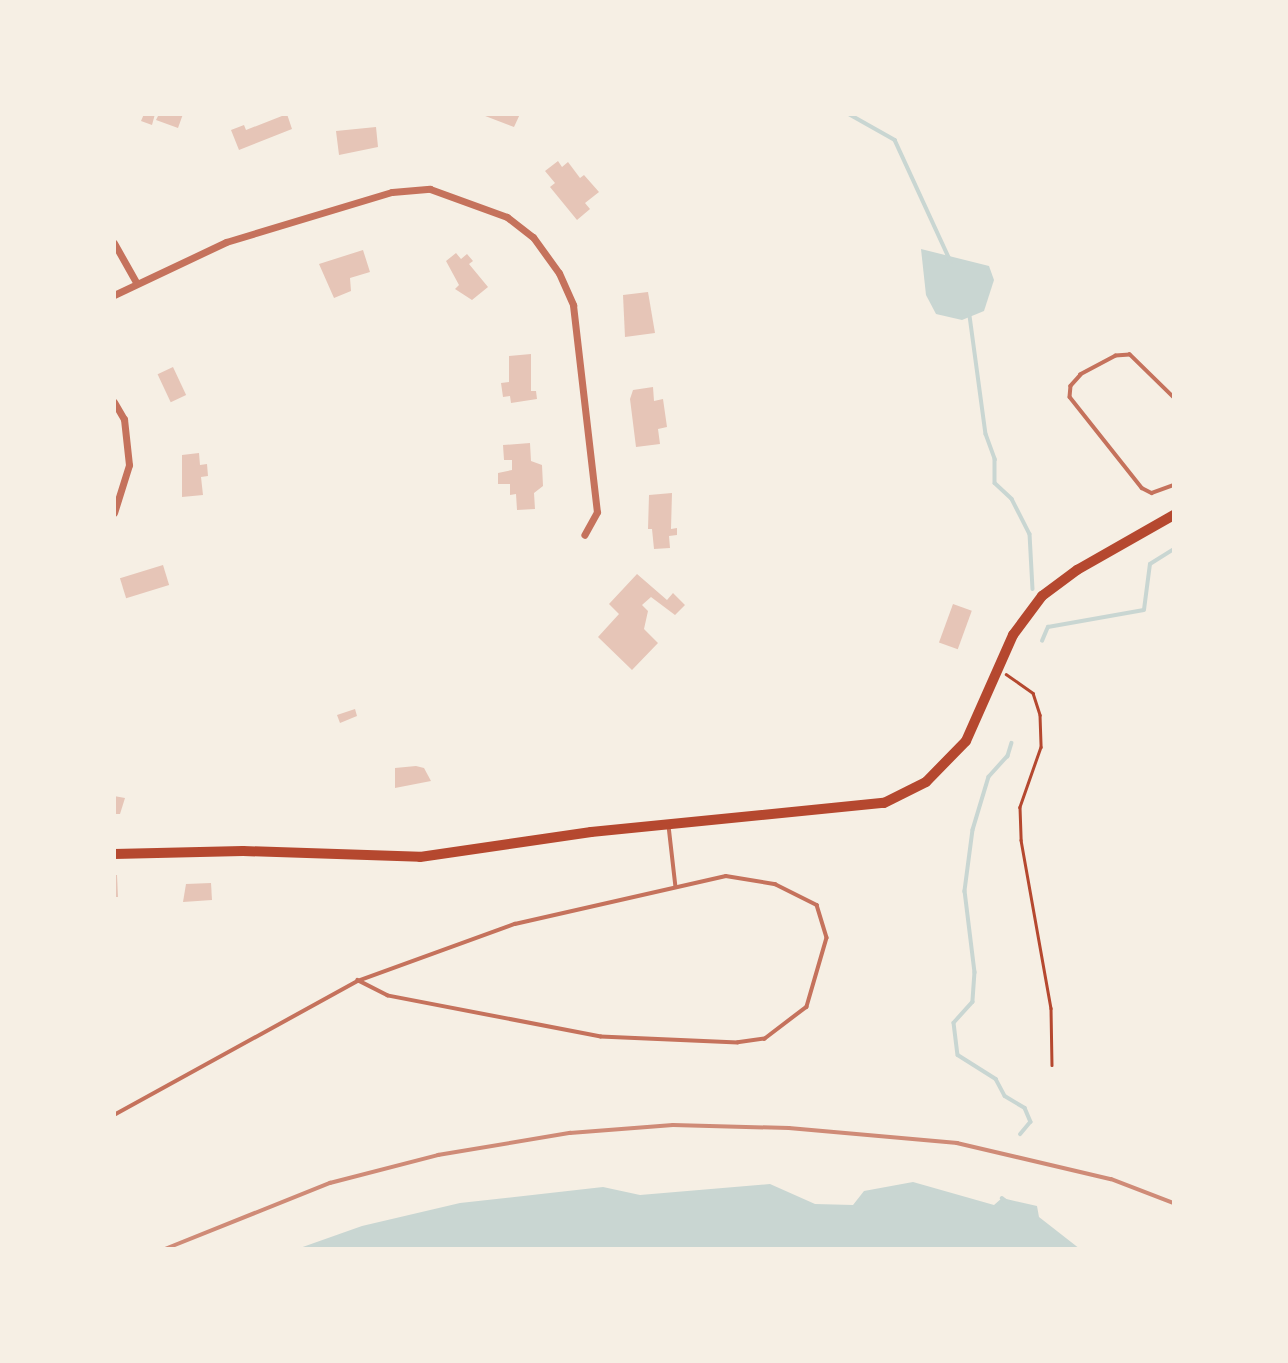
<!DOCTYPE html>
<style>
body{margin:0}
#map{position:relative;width:1288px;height:1363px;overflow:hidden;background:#f6efe4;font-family:"Fira Sans Condensed",sans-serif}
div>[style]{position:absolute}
.water>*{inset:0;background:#c9d6d2}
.stream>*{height:3.5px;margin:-1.75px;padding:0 1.75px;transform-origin:1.75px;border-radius:1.75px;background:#c9d6d2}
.building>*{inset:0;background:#e6c5b7;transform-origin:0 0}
.path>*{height:2.5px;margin:-1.25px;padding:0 1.25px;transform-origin:1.25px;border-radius:1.25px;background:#b5482f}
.service>*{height:3.5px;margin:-1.75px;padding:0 1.75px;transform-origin:1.75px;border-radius:1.75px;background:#c5725c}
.minor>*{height:7px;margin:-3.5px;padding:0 3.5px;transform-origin:3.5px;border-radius:3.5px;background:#c5725c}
.secondary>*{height:10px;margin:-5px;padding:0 5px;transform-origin:5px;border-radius:5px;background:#b5482f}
.rail>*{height:3.5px;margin:-1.75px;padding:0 1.75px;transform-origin:1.75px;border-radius:1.75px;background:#cf8b77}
span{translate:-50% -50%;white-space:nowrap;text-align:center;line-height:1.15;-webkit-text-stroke:7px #f6efe4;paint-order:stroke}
.frame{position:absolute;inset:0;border:116px solid #f6efe4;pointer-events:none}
</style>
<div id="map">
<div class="water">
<div style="clip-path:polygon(921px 249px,989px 266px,994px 280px,984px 311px,962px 320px,936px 314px,926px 295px)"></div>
<div style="clip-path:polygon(913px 1182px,994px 1205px,1002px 1198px,1037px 1206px,1039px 1217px,1080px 1249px,297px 1249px,362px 1226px,460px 1203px,603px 1187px,640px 1195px,770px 1184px,815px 1204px,853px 1205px,864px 1191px)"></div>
</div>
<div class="stream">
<div style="left:849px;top:114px;width:53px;rotate:29.5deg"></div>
<div style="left:895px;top:140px;width:134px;rotate:65.3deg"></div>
<div style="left:970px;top:316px;width:119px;rotate:82.3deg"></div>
<div style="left:986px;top:434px;width:27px;rotate:70deg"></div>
<div style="left:995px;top:459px;width:24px;rotate:90deg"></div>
<div style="left:995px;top:483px;width:23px;rotate:43deg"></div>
<div style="left:1012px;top:499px;width:39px;rotate:63deg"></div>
<div style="left:1030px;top:534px;width:55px;rotate:86.9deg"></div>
<div style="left:1042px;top:641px;width:15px;rotate:-67deg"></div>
<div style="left:1048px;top:627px;width:97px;rotate:-10deg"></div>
<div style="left:1144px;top:610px;width:46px;rotate:-82.6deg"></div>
<div style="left:1150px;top:564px;width:28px;rotate:-32deg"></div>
<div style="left:1012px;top:743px;width:14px;rotate:107deg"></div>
<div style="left:1008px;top:756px;width:28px;rotate:132deg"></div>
<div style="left:989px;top:777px;width:55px;rotate:106.8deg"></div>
<div style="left:973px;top:830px;width:62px;rotate:97.5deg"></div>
<div style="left:965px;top:891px;width:82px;rotate:83deg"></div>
<div style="left:975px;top:972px;width:30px;rotate:94deg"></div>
<div style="left:973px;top:1002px;width:28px;rotate:132deg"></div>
<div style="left:954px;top:1023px;width:32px;rotate:83deg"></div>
<div style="left:958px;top:1055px;width:45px;rotate:32.3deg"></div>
<div style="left:996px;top:1079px;width:19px;rotate:62deg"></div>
<div style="left:1005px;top:1096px;width:23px;rotate:31deg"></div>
<div style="left:1025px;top:1108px;width:15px;rotate:67deg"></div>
<div style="left:1031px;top:1122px;width:16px;rotate:130deg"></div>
<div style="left:1002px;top:1198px;width:10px;rotate:37deg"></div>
</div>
<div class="building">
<div style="clip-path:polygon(144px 114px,155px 114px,152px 125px,141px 121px)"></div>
<div style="clip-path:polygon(159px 114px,183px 114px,178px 128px,156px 120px)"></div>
<div style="clip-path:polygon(287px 114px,292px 129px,239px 150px,231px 130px,244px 125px,246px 130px)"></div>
<div style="clip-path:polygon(480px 114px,520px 114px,514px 127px)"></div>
<div style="clip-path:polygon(376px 127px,378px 147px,339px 155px,336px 131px)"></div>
<div style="clip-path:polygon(558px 161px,562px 167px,568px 162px,580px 178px,584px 175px,599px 192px,585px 203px,590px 209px,577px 220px,550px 187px,555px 183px,545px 171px)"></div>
<div style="clip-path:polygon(363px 250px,370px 272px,350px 278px,351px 291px,334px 298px,319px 264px)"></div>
<div style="clip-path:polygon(456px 253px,461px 259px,467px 254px,473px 261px,469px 264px,488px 287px,472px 300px,455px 289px,459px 285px,446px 261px)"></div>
<div style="clip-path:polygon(648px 292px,655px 333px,625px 337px,623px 295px)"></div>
<div style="clip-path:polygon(531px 354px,531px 391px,536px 391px,537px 399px,511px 403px,510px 396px,503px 397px,501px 383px,509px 382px,509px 356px)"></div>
<div style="left:173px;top:367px;width:31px;height:17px;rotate:65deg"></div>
<div style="clip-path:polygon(653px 387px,654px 401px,663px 399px,667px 427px,658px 429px,660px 444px,636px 447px,630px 399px,633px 390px)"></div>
<div style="clip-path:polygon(530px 443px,531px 461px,542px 465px,543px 486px,534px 493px,535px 509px,517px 510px,516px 494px,510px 495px,510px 484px,498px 484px,498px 473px,512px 470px,512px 460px,504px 460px,503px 445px)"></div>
<div style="clip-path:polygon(199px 453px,200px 465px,207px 464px,208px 476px,201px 477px,203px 495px,182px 497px,182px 455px)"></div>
<div style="clip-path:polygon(672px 493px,671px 529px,677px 528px,677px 535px,669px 536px,670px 548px,654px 549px,652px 529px,648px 529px,649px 495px)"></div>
<div style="left:163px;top:565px;width:21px;height:45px;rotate:73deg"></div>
<div style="clip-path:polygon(637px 574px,667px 600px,673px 593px,685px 605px,675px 615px,651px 597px,642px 605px,648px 611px,644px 629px,658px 643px,632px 670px,598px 637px,619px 614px,609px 604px)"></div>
<div style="left:953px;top:604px;width:20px;height:41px;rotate:20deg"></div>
<div style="clip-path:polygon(355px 709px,357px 716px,340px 723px,337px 715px)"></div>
<div style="clip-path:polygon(416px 766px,424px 768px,431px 781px,395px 788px,395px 768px)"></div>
<div style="clip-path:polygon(114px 796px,125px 798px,120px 814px,114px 814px)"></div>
<div style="clip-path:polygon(114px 875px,117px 875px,118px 897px,114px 897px)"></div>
<div style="clip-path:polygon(211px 883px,212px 900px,183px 902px,186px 884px)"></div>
</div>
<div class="path">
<div style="left:1006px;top:674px;width:33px;rotate:35deg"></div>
<div style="left:1033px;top:693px;width:23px;rotate:72deg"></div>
<div style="left:1040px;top:715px;width:32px;rotate:88deg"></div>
<div style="left:1041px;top:747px;width:64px;rotate:109.3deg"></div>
<div style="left:1020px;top:807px;width:33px;rotate:88deg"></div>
<div style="left:1021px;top:840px;width:171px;rotate:79.9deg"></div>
<div style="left:1051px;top:1008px;width:57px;rotate:89deg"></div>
</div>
<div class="service">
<div style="left:1174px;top:398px;width:62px;rotate:-135.7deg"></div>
<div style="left:1130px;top:355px;width:14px;rotate:176deg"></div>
<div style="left:1116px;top:356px;width:40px;rotate:152deg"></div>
<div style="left:1081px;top:375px;width:15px;rotate:132deg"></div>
<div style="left:1071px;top:386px;width:11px;rotate:95deg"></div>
<div style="left:1070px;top:397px;width:116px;rotate:51.6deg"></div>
<div style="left:1142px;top:488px;width:11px;rotate:27deg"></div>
<div style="left:1152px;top:493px;width:23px;rotate:-20deg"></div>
<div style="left:669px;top:826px;width:61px;rotate:83.5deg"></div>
<div style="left:114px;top:1115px;width:278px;rotate:-28.8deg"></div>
<div style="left:358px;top:981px;width:167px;rotate:-20deg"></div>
<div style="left:515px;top:924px;width:216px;rotate:-12.8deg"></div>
<div style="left:726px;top:876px;width:50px;rotate:9.3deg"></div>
<div style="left:775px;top:884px;width:47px;rotate:26.6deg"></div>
<div style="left:817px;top:905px;width:34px;rotate:73deg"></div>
<div style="left:827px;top:938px;width:72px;rotate:106.2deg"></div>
<div style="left:807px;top:1007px;width:53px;rotate:142.7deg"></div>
<div style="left:765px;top:1039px;width:27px;rotate:172deg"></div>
<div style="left:738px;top:1043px;width:137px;rotate:-177.5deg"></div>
<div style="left:601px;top:1037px;width:217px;rotate:-169.1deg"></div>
<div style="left:388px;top:996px;width:34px;rotate:-153deg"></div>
</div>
<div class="minor">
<div style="left:114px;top:243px;width:45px;rotate:60.6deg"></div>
<div style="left:114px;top:295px;width:124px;rotate:-25.3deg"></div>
<div style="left:226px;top:242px;width:173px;rotate:-16.8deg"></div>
<div style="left:392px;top:192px;width:38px;rotate:-5deg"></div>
<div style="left:430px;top:189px;width:82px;rotate:20deg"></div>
<div style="left:507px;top:217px;width:33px;rotate:38deg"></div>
<div style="left:533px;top:237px;width:44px;rotate:54.2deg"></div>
<div style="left:559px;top:273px;width:35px;rotate:66deg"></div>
<div style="left:573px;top:305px;width:208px;rotate:83.4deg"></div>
<div style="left:597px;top:512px;width:26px;rotate:119deg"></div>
<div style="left:114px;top:402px;width:20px;rotate:60deg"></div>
<div style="left:124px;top:419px;width:46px;rotate:83.8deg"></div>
<div style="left:129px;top:465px;width:50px;rotate:107.4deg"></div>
</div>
<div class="secondary">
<div style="left:114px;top:854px;width:129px;rotate:-1.3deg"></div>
<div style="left:243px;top:851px;width:177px;rotate:1.9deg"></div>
<div style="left:420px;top:857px;width:173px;rotate:-8.3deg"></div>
<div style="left:591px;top:832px;width:294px;rotate:-5.7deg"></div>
<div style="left:884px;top:803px;width:47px;rotate:-26.6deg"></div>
<div style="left:926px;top:782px;width:57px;rotate:-45.7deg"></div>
<div style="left:966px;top:741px;width:116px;rotate:-66.1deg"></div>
<div style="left:1013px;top:635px;width:49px;rotate:-53.4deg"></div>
<div style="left:1042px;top:596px;width:44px;rotate:-36.6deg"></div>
<div style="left:1077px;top:570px;width:112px;rotate:-29.6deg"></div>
</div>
<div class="rail">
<div style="left:165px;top:1249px;width:178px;rotate:-21.8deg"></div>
<div style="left:330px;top:1183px;width:112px;rotate:-14.5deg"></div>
<div style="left:438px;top:1155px;width:134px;rotate:-9.5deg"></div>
<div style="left:570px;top:1133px;width:103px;rotate:-4.4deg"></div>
<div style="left:673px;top:1125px;width:116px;rotate:1.5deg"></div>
<div style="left:789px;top:1128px;width:169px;rotate:5.1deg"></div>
<div style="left:957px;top:1143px;width:158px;rotate:13.2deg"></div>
<div style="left:1111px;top:1179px;width:67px;rotate:20.9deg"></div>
</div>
<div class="frame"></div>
</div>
